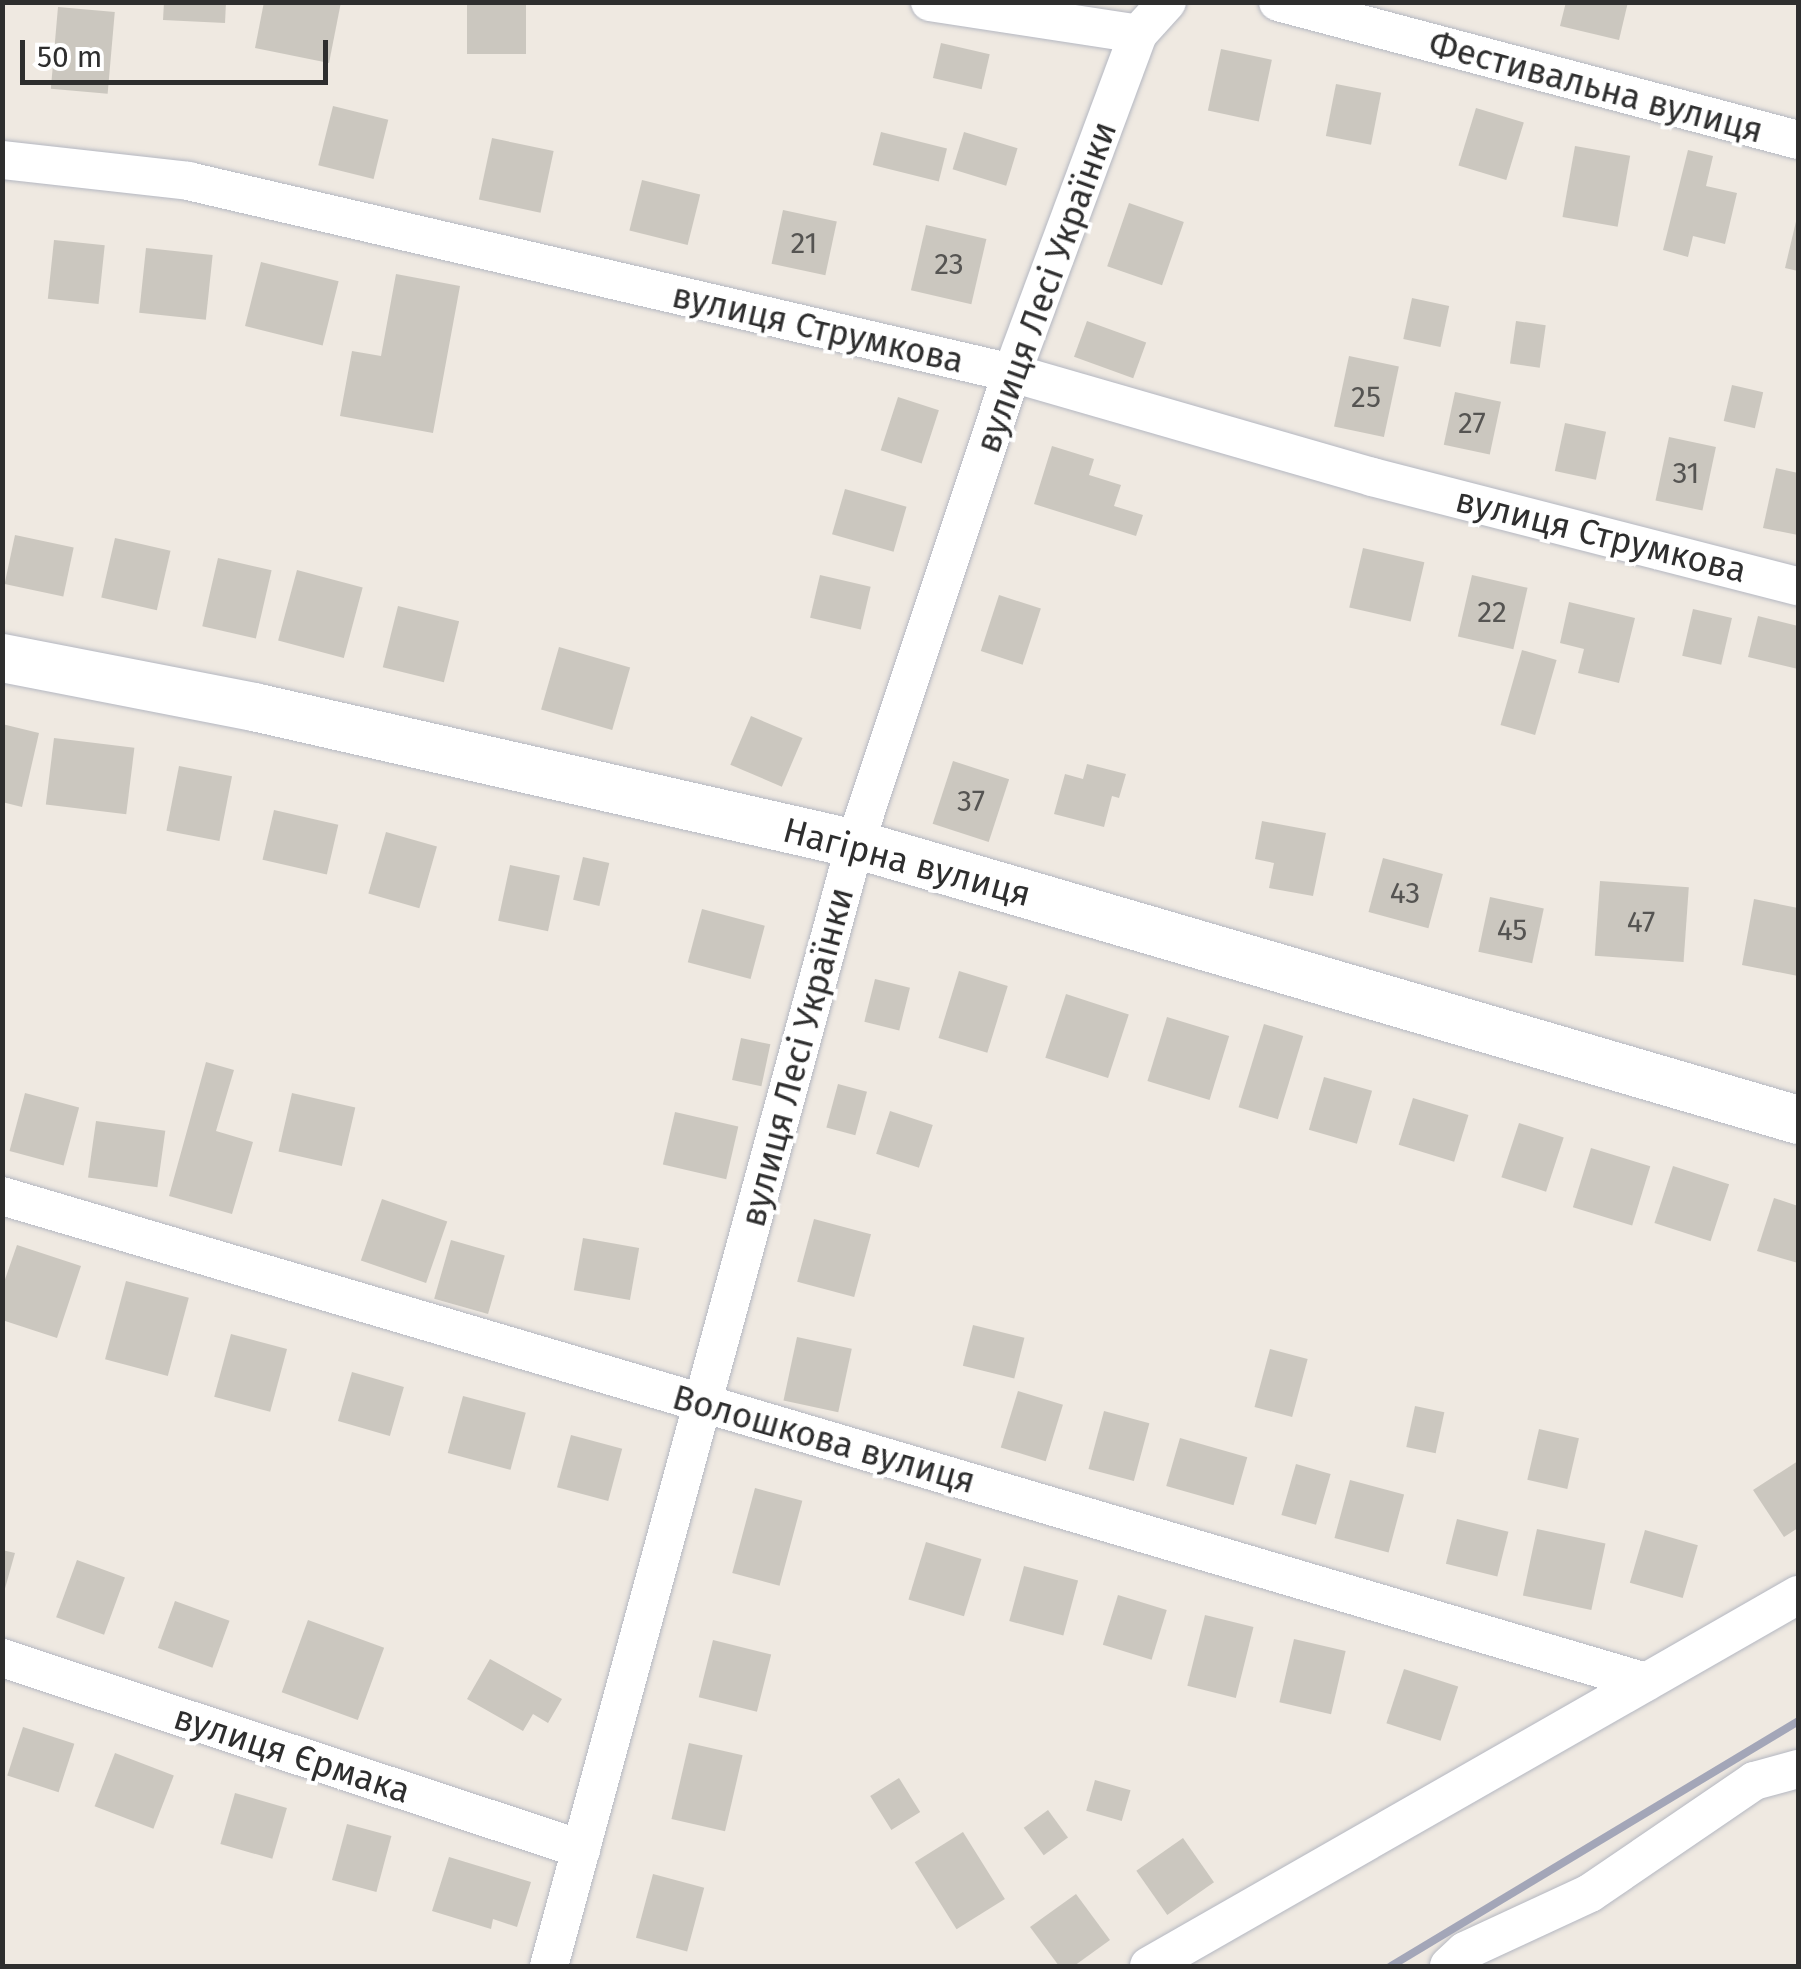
<!DOCTYPE html>
<meta charset="utf-8">
<style>
body{margin:0}
#map{position:relative;width:1801px;height:1969px;overflow:hidden;background:#efe9e1;font-family:"Fira Sans",sans-serif}
div>[style]{position:absolute}
.building>*{inset:0;background:#cbc7bf;transform-origin:0 0}
.roads{filter:drop-shadow(0 0 2px #b4b7c1) drop-shadow(0 0 2px #b4b7c1)}
.minor>*{height:38px;margin:-19px;padding:0 19px;transform-origin:19px;border-radius:19px;background:#fff}
.tertiary>*{height:48px;margin:-24px;padding:0 24px;transform-origin:24px;border-radius:24px;background:#fff}
.rail>*{height:8px;margin:-4px;padding:0 4px;transform-origin:4px;border-radius:4px;background:#a3a6b8}
span{translate:-50% -50%;white-space:nowrap;text-align:center;line-height:1.15;-webkit-text-stroke:8px #fff;paint-order:stroke}
.number-label{font-size:30px;color:#555452}
.number-label span{-webkit-text-stroke-width:0}
.street-label{font-size:35px;color:#2e2e2e}
.frame{position:absolute;inset:0;border:5px solid #2e2e2e;pointer-events:none}
.scale{position:absolute;left:20px;top:40px;width:308px;height:45px;box-sizing:border-box;border:5px solid #2e2e2e;border-top:0;padding-left:12px;font-size:30px;line-height:35px;white-space:nowrap;color:#2e2e2e;-webkit-text-stroke:8px #fff;paint-order:stroke}
</style>
<div id="map">
<div class="building">
<div style="clip-path:polygon(164px 2px,226px 2px,225px 23px,163px 20px)"></div>
<div style="clip-path:polygon(264px 2px,341px 2px,329px 63px,255px 48px)"></div>
<div style="left:467px;top:2px;width:59px;height:52px"></div>
<div style="clip-path:polygon(1566px 2px,1628px 2px,1619px 40px,1560px 26px)"></div>
<div style="left:58px;top:7px;width:57px;height:82px;rotate:5deg"></div>
<div style="left:941px;top:43px;width:50px;height:36px;rotate:13deg"></div>
<div style="left:1221px;top:49px;width:52px;height:63px;rotate:12deg"></div>
<div style="left:1336px;top:84px;width:46px;height:53px;rotate:11deg"></div>
<div style="left:333px;top:106px;width:57px;height:61px;rotate:14deg"></div>
<div style="left:1476px;top:108px;width:50px;height:60px;rotate:17deg"></div>
<div style="left:881px;top:132px;width:68px;height:34px;rotate:14deg"></div>
<div style="left:964px;top:132px;width:56px;height:39px;rotate:17deg"></div>
<div style="left:492px;top:138px;width:63px;height:63px;rotate:12deg"></div>
<div style="left:1575px;top:146px;width:56px;height:72px;rotate:10deg"></div>
<div style="clip-path:polygon(1688px 150px,1713px 156px,1706px 186px,1737px 193px,1725px 244px,1693px 236px,1688px 257px,1663px 250px)"></div>
<div style="left:642px;top:180px;width:60px;height:52px;rotate:14deg"></div>
<div style="left:1129px;top:203px;width:58px;height:67px;rotate:19deg"></div>
<div style="left:783px;top:210px;width:55px;height:55px;rotate:12deg"></div>
<div style="clip-path:polygon(1798px 213px,1798px 271px,1785px 268px)"></div>
<div style="left:926px;top:225px;width:62px;height:67px;rotate:13deg"></div>
<div style="left:54px;top:240px;width:51px;height:59px;rotate:6deg"></div>
<div style="left:146px;top:248px;width:67px;height:65px;rotate:6deg"></div>
<div style="left:261px;top:262px;width:80px;height:66px;rotate:14deg"></div>
<div style="clip-path:polygon(396px 274px,460px 286px,433px 433px,340px 416px,352px 351px,381px 356px)"></div>
<div style="left:1412px;top:298px;width:38px;height:42px;rotate:12deg"></div>
<div style="left:1087px;top:321px;width:63px;height:38px;rotate:20deg"></div>
<div style="left:1516px;top:321px;width:30px;height:43px;rotate:8deg"></div>
<div style="left:1349px;top:356px;width:51px;height:72px;rotate:12deg"></div>
<div style="left:1732px;top:385px;width:32px;height:37px;rotate:13deg"></div>
<div style="left:1455px;top:392px;width:47px;height:54px;rotate:12deg"></div>
<div style="left:898px;top:397px;width:43px;height:56px;rotate:18deg"></div>
<div style="left:1565px;top:423px;width:42px;height:49px;rotate:12deg"></div>
<div style="left:1669px;top:437px;width:48px;height:65px;rotate:12deg"></div>
<div style="clip-path:polygon(1052px 446px,1094px 459px,1089px 475px,1121px 485px,1114px 506px,1143px 515px,1136px 536px,1034px 504px)"></div>
<div style="clip-path:polygon(1776px 468px,1798px 473px,1798px 535px,1763px 528px)"></div>
<div style="left:845px;top:489px;width:64px;height:47px;rotate:16deg"></div>
<div style="left:15px;top:535px;width:60px;height:50px;rotate:12deg"></div>
<div style="left:115px;top:538px;width:57px;height:61px;rotate:13deg"></div>
<div style="left:1363px;top:548px;width:63px;height:61px;rotate:13deg"></div>
<div style="left:218px;top:558px;width:55px;height:70px;rotate:13deg"></div>
<div style="left:297px;top:570px;width:68px;height:73px;rotate:15deg"></div>
<div style="left:820px;top:575px;width:52px;height:44px;rotate:13deg"></div>
<div style="left:1472px;top:575px;width:57px;height:63px;rotate:13deg"></div>
<div style="left:999px;top:595px;width:44px;height:59px;rotate:18deg"></div>
<div style="clip-path:polygon(1569px 602px,1635px 618px,1619px 683px,1578px 673px,1584px 649px,1560px 643px)"></div>
<div style="left:398px;top:606px;width:63px;height:63px;rotate:14deg"></div>
<div style="left:1693px;top:609px;width:40px;height:48px;rotate:13deg"></div>
<div style="clip-path:polygon(1758px 616px,1798px 626px,1798px 669px,1748px 657px)"></div>
<div style="left:559px;top:647px;width:74px;height:65px;rotate:16deg"></div>
<div style="left:1522px;top:650px;width:36px;height:78px;rotate:16deg"></div>
<div style="left:751px;top:716px;width:56px;height:53px;rotate:23deg"></div>
<div style="clip-path:polygon(2px 724px,39px 733px,22px 807px,2px 802px)"></div>
<div style="left:54px;top:738px;width:81px;height:67px;rotate:7deg"></div>
<div style="left:953px;top:761px;width:59px;height:66px;rotate:18deg"></div>
<div style="clip-path:polygon(1087px 764px,1126px 774px,1119px 798px,1112px 796px,1104px 827px,1054px 814px,1065px 774px,1083px 779px)"></div>
<div style="left:179px;top:766px;width:54px;height:66px;rotate:11deg"></div>
<div style="left:274px;top:810px;width:66px;height:51px;rotate:13deg"></div>
<div style="clip-path:polygon(1262px 821px,1326px 833px,1313px 896px,1269px 888px,1274px 863px,1255px 859px)"></div>
<div style="left:386px;top:832px;width:53px;height:64px;rotate:16deg"></div>
<div style="left:583px;top:857px;width:27px;height:44px;rotate:13deg"></div>
<div style="left:1383px;top:858px;width:62px;height:56px;rotate:15deg"></div>
<div style="left:510px;top:865px;width:51px;height:57px;rotate:12deg"></div>
<div style="left:1600px;top:881px;width:89px;height:75px;rotate:4deg"></div>
<div style="left:1490px;top:897px;width:55px;height:56px;rotate:12deg"></div>
<div style="clip-path:polygon(1754px 899px,1798px 908px,1798px 976px,1742px 965px)"></div>
<div style="left:702px;top:909px;width:65px;height:55px;rotate:15deg"></div>
<div style="left:959px;top:971px;width:51px;height:70px;rotate:17deg"></div>
<div style="left:875px;top:979px;width:36px;height:44px;rotate:14deg"></div>
<div style="left:1066px;top:994px;width:66px;height:67px;rotate:18deg"></div>
<div style="left:1167px;top:1017px;width:65px;height:67px;rotate:17deg"></div>
<div style="left:1264px;top:1024px;width:41px;height:87px;rotate:17deg"></div>
<div style="left:741px;top:1038px;width:30px;height:43px;rotate:12deg"></div>
<div style="clip-path:polygon(206px 1062px,234px 1070px,216px 1131px,253px 1142px,232px 1214px,169px 1196px)"></div>
<div style="left:1324px;top:1077px;width:50px;height:55px;rotate:16deg"></div>
<div style="left:838px;top:1084px;width:30px;height:45px;rotate:15deg"></div>
<div style="left:25px;top:1093px;width:56px;height:60px;rotate:15deg"></div>
<div style="left:292px;top:1093px;width:65px;height:60px;rotate:13deg"></div>
<div style="left:1413px;top:1098px;width:58px;height:49px;rotate:17deg"></div>
<div style="left:890px;top:1111px;width:45px;height:45px;rotate:18deg"></div>
<div style="left:675px;top:1112px;width:65px;height:54px;rotate:13deg"></div>
<div style="left:96px;top:1121px;width:70px;height:57px;rotate:8deg"></div>
<div style="left:1519px;top:1123px;width:47px;height:57px;rotate:18deg"></div>
<div style="left:1591px;top:1148px;width:62px;height:62px;rotate:17deg"></div>
<div style="left:1673px;top:1166px;width:59px;height:60px;rotate:18deg"></div>
<div style="clip-path:polygon(1774px 1198px,1798px 1206px,1798px 1263px,1757px 1251px)"></div>
<div style="left:382px;top:1199px;width:69px;height:65px;rotate:19deg"></div>
<div style="left:814px;top:1219px;width:59px;height:65px;rotate:15deg"></div>
<div style="left:583px;top:1238px;width:57px;height:53px;rotate:10deg"></div>
<div style="left:451px;top:1240px;width:56px;height:61px;rotate:16deg"></div>
<div style="clip-path:polygon(17px 1245px,81px 1266px,57px 1338px,2px 1320px,2px 1288px)"></div>
<div style="left:126px;top:1281px;width:65px;height:81px;rotate:15deg"></div>
<div style="left:973px;top:1325px;width:53px;height:42px;rotate:14deg"></div>
<div style="left:231px;top:1334px;width:58px;height:65px;rotate:15deg"></div>
<div style="left:797px;top:1337px;width:56px;height:65px;rotate:12deg"></div>
<div style="left:1270px;top:1349px;width:39px;height:60px;rotate:15deg"></div>
<div style="left:352px;top:1372px;width:54px;height:51px;rotate:16deg"></div>
<div style="left:1018px;top:1391px;width:47px;height:59px;rotate:17deg"></div>
<div style="left:463px;top:1396px;width:65px;height:59px;rotate:15deg"></div>
<div style="left:1415px;top:1406px;width:30px;height:42px;rotate:12deg"></div>
<div style="left:1104px;top:1411px;width:47px;height:60px;rotate:15deg"></div>
<div style="left:1539px;top:1429px;width:41px;height:52px;rotate:13deg"></div>
<div style="left:571px;top:1435px;width:53px;height:54px;rotate:15deg"></div>
<div style="left:1180px;top:1438px;width:70px;height:50px;rotate:16deg"></div>
<div style="clip-path:polygon(1798px 1461px,1798px 1528px,1784px 1537px,1753px 1490px)"></div>
<div style="left:1296px;top:1464px;width:36px;height:53px;rotate:16deg"></div>
<div style="left:1350px;top:1480px;width:56px;height:60px;rotate:15deg"></div>
<div style="left:755px;top:1488px;width:49px;height:88px;rotate:15deg"></div>
<div style="left:1457px;top:1519px;width:53px;height:46px;rotate:14deg"></div>
<div style="left:1537px;top:1529px;width:70px;height:68px;rotate:12deg"></div>
<div style="left:1645px;top:1530px;width:55px;height:55px;rotate:16deg"></div>
<div style="left:926px;top:1542px;width:58px;height:60px;rotate:17deg"></div>
<div style="clip-path:polygon(2px 1550px,15px 1553px,4px 1592px,2px 1591px)"></div>
<div style="left:77px;top:1560px;width:51px;height:61px;rotate:20deg"></div>
<div style="left:1024px;top:1566px;width:56px;height:57px;rotate:15deg"></div>
<div style="left:1118px;top:1595px;width:51px;height:52px;rotate:17deg"></div>
<div style="left:175px;top:1601px;width:58px;height:50px;rotate:20deg"></div>
<div style="left:1205px;top:1615px;width:50px;height:73px;rotate:14deg"></div>
<div style="left:308px;top:1620px;width:81px;height:77px;rotate:20deg"></div>
<div style="left:1294px;top:1639px;width:53px;height:65px;rotate:13deg"></div>
<div style="left:713px;top:1640px;width:60px;height:59px;rotate:14deg"></div>
<div style="clip-path:polygon(490px 1659px,562px 1699px,548px 1723px,533px 1714px,523px 1731px,467px 1699px)"></div>
<div style="left:1404px;top:1669px;width:57px;height:57px;rotate:18deg"></div>
<div style="left:23px;top:1727px;width:54px;height:51px;rotate:18deg"></div>
<div style="left:689px;top:1743px;width:55px;height:78px;rotate:13deg"></div>
<div style="left:115px;top:1753px;width:63px;height:57px;rotate:21deg"></div>
<div style="left:899px;top:1778px;width:40px;height:34px;rotate:58deg"></div>
<div style="left:1095px;top:1780px;width:37px;height:32px;rotate:16deg"></div>
<div style="left:235px;top:1793px;width:54px;height:53px;rotate:16deg"></div>
<div style="left:1048px;top:1810px;width:34px;height:30px;rotate:54deg"></div>
<div style="left:347px;top:1824px;width:46px;height:58px;rotate:15deg"></div>
<div style="left:963px;top:1832px;width:79px;height:57px;rotate:58deg"></div>
<div style="left:1183px;top:1838px;width:54px;height:57px;rotate:55deg"></div>
<div style="clip-path:polygon(449px 1857px,531px 1882px,517px 1927px,493px 1919px,491px 1929px,432px 1911px)"></div>
<div style="left:653px;top:1874px;width:53px;height:66px;rotate:15deg"></div>
<div style="clip-path:polygon(1076px 1894px,1110px 1940px,1074px 1966px,1059px 1966px,1030px 1927px)"></div>
</div>
<div class="roads">
<div class="minor">
<div style="left:930px;top:2px;width:210px;rotate:8.7deg"></div>
<div style="left:1278px;top:2px;width:538px;rotate:14.86deg"></div>
<div style="left:2px;top:160px;width:187px;rotate:6.4deg"></div>
<div style="left:188px;top:181px;width:846px;rotate:13.12deg"></div>
<div style="left:1012px;top:373px;width:375px;rotate:16.1deg"></div>
<div style="left:1372px;top:477px;width:440px;rotate:14.4deg"></div>
<div style="left:2px;top:1196px;width:1714px;rotate:16.47deg"></div>
<div style="left:2px;top:1658px;width:610px;rotate:18.26deg"></div>
<div style="left:549px;top:1966px;width:1163px;rotate:-74.74deg"></div>
<div style="left:855px;top:844px;width:496px;rotate:-71.6deg"></div>
<div style="left:1012px;top:373px;width:362px;rotate:-69.6deg"></div>
<div style="left:1138px;top:34px;width:43px;rotate:-47.8deg"></div>
<div style="left:1149px;top:1966px;width:748px;rotate:-29.75deg"></div>
<div style="left:1449px;top:1966px;width:22px;rotate:-43deg"></div>
<div style="left:1465px;top:1951px;width:138px;rotate:-24.9deg"></div>
<div style="left:1590px;top:1893px;width:199px;rotate:-34.3deg"></div>
<div style="left:1754px;top:1781px;width:46px;rotate:-15.3deg"></div>
</div>
<div class="tertiary">
<div style="left:2px;top:658px;width:257px;rotate:11deg"></div>
<div style="left:254px;top:707px;width:616px;rotate:12.84deg"></div>
<div style="left:855px;top:844px;width:983px;rotate:16.31deg"></div>
</div>
</div>
<div class="rail">
<div style="left:1391px;top:1966px;width:475px;rotate:-31deg"></div>
</div>
<div class="number-label">
<span style="left:804px;top:243px">21</span>
<span style="left:949px;top:264px">23</span>
<span style="left:1366px;top:397px">25</span>
<span style="left:1472px;top:423px">27</span>
<span style="left:1686px;top:473px">31</span>
<span style="left:1492px;top:612px">22</span>
<span style="left:971px;top:801px">37</span>
<span style="left:1405px;top:893px">43</span>
<span style="left:1641px;top:922px">47</span>
<span style="left:1512px;top:930px">45</span>
</div>
<div class="street-label">
<span style="left:1596px;top:87px;rotate:15deg">Фестивальна вулиця</span>
<span style="left:1046px;top:287px;rotate:-70deg">вулиця Лесі Українки</span>
<span style="left:818px;top:328px;rotate:13deg">вулиця Струмкова</span>
<span style="left:1601px;top:535px;rotate:14deg">вулиця Струмкова</span>
<span style="left:907px;top:862px;rotate:15deg">Нагірна вулиця</span>
<span style="left:797px;top:1057px;rotate:-75deg">вулиця Лесі Українки</span>
<span style="left:824px;top:1439px;rotate:16deg">Волошкова вулиця</span>
<span style="left:292px;top:1754px;rotate:18deg">вулиця Єрмака</span>
</div>
<div class="frame"></div>
<div class="scale">50 m</div>
</div>
